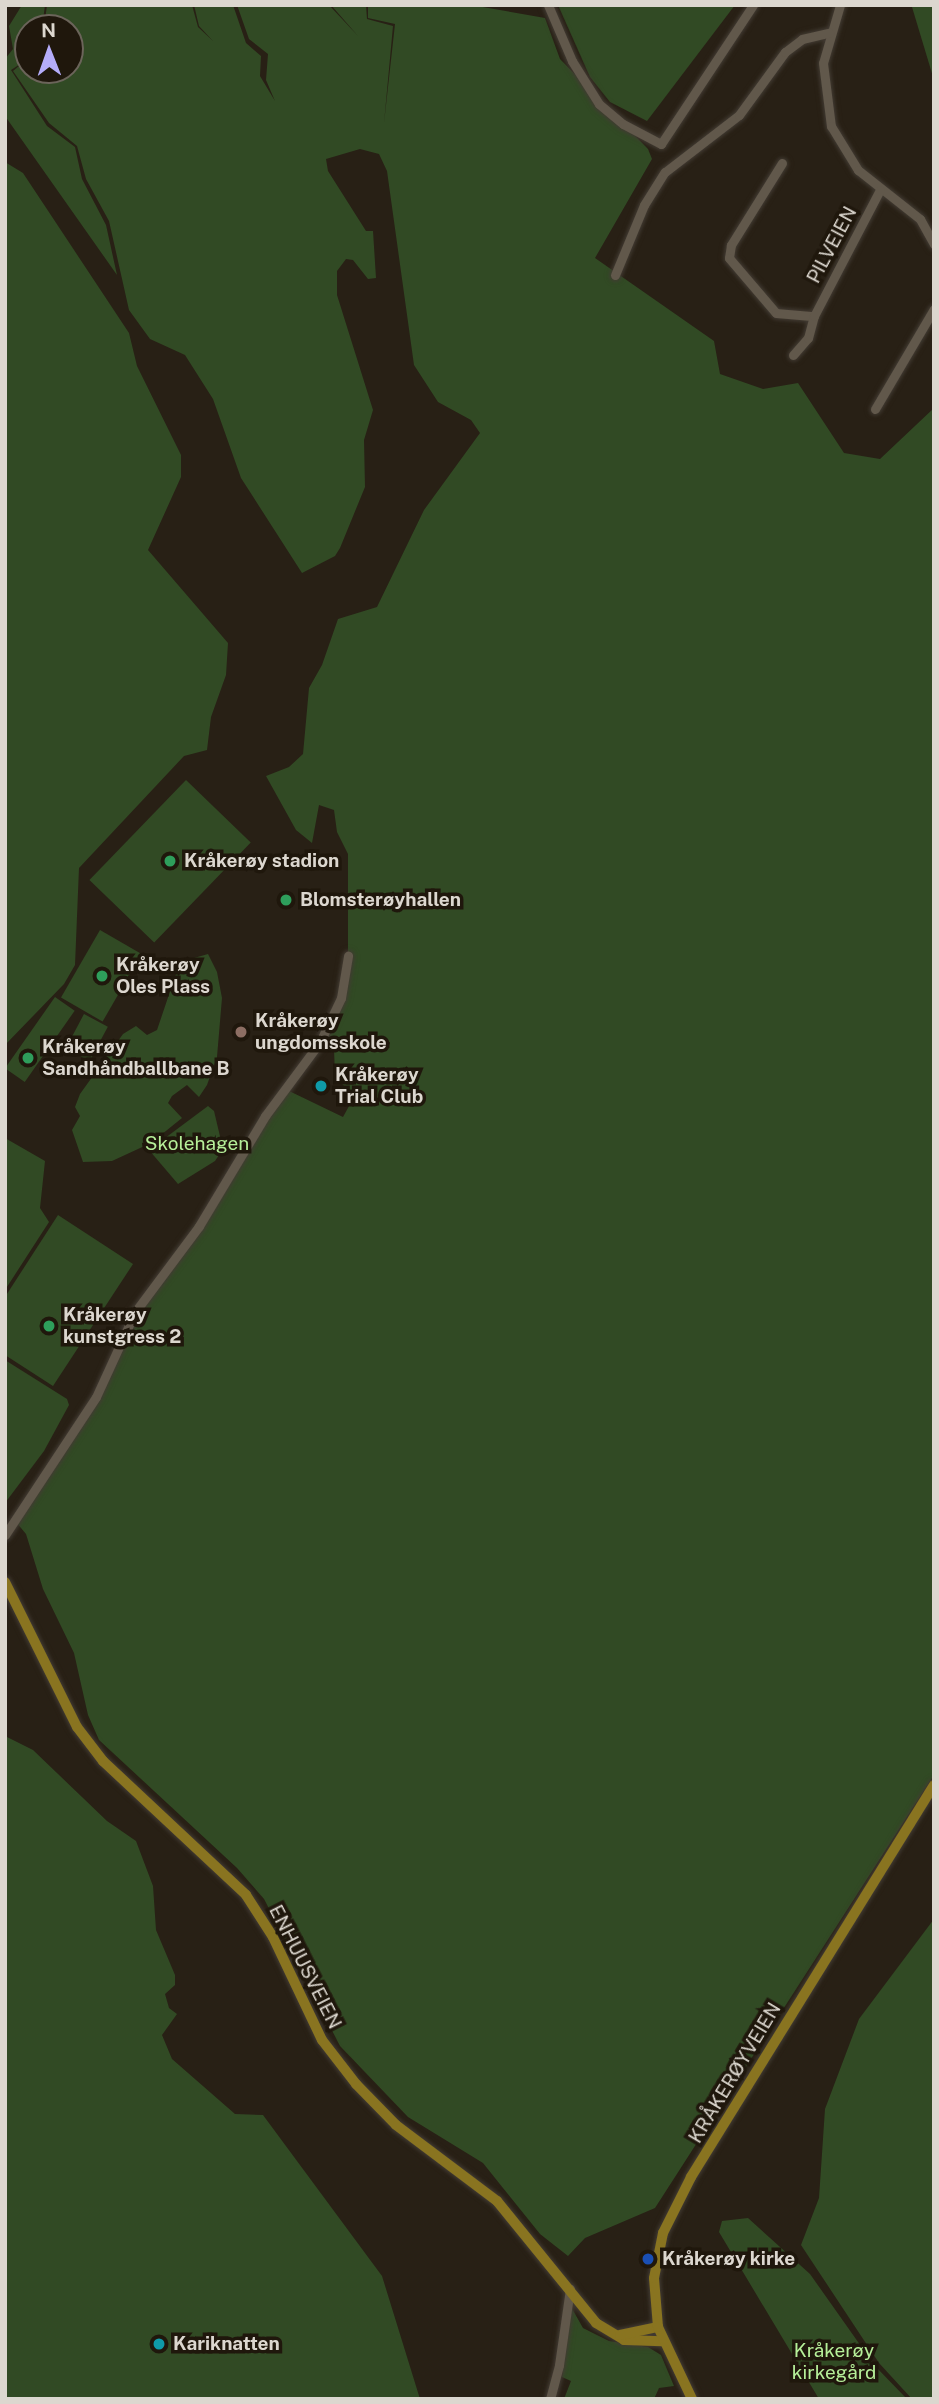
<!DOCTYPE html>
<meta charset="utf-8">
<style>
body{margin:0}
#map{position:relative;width:939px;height:2404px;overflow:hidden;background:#282015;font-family:"Public Sans",sans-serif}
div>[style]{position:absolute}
.green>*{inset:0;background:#314a24;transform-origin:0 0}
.roads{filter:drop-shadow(0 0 2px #423b33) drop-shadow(0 0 2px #423b33)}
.minor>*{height:9px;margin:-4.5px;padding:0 4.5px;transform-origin:4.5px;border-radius:4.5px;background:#61584b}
.major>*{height:10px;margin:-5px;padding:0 5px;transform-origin:5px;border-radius:5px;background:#897420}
.dots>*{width:19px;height:19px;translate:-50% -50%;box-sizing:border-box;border:4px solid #1f170c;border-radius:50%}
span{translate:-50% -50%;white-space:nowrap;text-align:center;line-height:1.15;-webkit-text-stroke:7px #1f170c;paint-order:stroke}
.street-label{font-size:19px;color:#dcd7cf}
.poi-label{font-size:19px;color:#dcd7cf;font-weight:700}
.left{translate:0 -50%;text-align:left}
.park-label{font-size:19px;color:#b6ef99}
.frame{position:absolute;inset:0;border:7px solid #dcd7cf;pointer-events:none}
.north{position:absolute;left:14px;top:14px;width:70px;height:70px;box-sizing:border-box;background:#1f170c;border:2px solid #6b645a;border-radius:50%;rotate:359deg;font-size:19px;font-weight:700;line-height:28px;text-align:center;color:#dcd7cf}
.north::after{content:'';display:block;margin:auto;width:24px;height:32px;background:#b4acf9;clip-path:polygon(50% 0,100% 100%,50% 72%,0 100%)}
</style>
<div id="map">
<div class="green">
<div style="clip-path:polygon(22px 5px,45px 5px,42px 28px,28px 28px,28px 70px,41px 75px,44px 71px,36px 70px,70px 70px,70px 28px,44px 28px,47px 5px,192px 5px,198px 27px,213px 41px,199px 26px,194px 5px,233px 5px,246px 43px,261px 56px,260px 76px,275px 101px,266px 80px,268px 54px,249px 39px,237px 5px,329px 5px,358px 36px,331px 5px,366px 5px,367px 19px,393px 26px,384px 123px,395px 24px,368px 18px,368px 5px,471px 5px,545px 18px,560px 59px,648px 149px,652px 159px,595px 258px,714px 341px,720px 374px,763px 389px,798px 383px,844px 453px,880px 459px,934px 408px,934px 1775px,655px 2208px,585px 2238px,568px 2256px,540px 2234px,483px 2163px,408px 2117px,340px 2046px,264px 1899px,237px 1868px,99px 1740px,88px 1715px,74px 1653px,43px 1589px,26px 1534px,16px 1522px,96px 1397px,118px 1344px,285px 1089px,343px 1117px,354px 1097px,335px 1076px,334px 1049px,327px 1030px,341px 998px,348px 955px,348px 854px,337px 832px,334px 810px,319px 805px,312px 843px,296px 830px,266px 776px,289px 767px,303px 754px,309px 688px,322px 665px,338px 619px,377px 607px,424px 510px,480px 433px,471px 420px,438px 402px,414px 365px,387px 171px,379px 154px,360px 149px,326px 159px,328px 171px,366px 231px,373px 231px,376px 278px,368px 279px,353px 260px,346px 259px,337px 271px,337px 295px,373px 410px,364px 440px,365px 487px,340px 548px,335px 556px,302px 573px,241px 478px,213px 399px,185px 355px,150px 339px,129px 310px,109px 221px,86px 179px,77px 146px,49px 123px,13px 71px,25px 61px,11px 70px,47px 126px,75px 147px,82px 179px,106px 225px,117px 275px,5px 116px,5px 59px,13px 49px,9px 26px)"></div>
<div style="clip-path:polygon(558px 5px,735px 5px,647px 121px,610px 102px,590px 77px)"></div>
<div style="clip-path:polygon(934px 5px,934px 80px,912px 7px)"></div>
<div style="clip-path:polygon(5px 162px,23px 173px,129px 333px,137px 366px,181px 455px,181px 477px,148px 550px,228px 643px,226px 675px,211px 717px,207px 750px,184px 756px,79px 868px,75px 965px,64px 984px,5px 1045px)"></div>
<div style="left:186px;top:780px;width:90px;height:139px;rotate:44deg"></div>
<div style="left:100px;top:930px;width:48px;height:78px;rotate:30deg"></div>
<div style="clip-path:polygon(208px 954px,217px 972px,222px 998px,217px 1057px,207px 1085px,199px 1097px,187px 1085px,172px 1096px,168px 1103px,182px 1118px,151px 1143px,112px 1161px,83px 1162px,72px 1130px,80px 1116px,75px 1107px,80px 1094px,123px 1034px,136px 1026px,147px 1035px,157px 1030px,180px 962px)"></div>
<div style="left:55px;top:997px;width:24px;height:87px;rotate:35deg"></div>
<div style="left:84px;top:1014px;width:27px;height:39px;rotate:28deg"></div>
<div style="clip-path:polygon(208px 1106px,214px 1111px,223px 1149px,215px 1161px,178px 1184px,149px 1150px)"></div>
<div style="clip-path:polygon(5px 1138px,45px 1161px,40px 1208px,49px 1222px,5px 1290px)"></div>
<div style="clip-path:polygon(58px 1215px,133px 1264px,53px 1386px,5px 1355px,5px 1297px)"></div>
<div style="clip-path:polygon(5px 1360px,67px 1399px,69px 1405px,44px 1451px,5px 1503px)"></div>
<div style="clip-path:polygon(5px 1736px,33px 1750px,107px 1821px,136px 1841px,153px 1886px,156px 1930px,175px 1975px,175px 1985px,165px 1994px,169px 2008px,177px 2014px,162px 2035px,172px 2059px,235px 2114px,263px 2115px,382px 2276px,420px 2399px,5px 2399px)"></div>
<div style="clip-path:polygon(934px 1919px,934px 2399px,912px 2399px,879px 2363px,801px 2245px,819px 2198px,825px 2109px,859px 2019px)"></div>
<div style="clip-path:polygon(748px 2218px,810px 2274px,875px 2366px,907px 2399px,819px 2399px,719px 2232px,722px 2221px)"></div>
<div style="clip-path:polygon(570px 2305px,583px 2328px,609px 2341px,648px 2347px,661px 2355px,674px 2386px,659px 2388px,654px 2399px,564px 2399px,571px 2381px,562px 2377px)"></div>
</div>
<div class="roads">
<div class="minor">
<div style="left:548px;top:5px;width:61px;rotate:66.8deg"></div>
<div style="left:572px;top:61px;width:51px;rotate:57.9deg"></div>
<div style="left:599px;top:104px;width:31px;rotate:40deg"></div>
<div style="left:623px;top:124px;width:43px;rotate:27.8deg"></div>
<div style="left:661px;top:144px;width:167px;rotate:-56.5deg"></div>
<div style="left:840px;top:5px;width:60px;rotate:106.3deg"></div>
<div style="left:823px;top:63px;width:64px;rotate:82.8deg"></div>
<div style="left:831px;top:126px;width:52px;rotate:58.5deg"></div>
<div style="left:858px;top:170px;width:79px;rotate:38.3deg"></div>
<div style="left:920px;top:219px;width:29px;rotate:61deg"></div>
<div style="left:782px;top:163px;width:97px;rotate:121.9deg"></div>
<div style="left:731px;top:245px;width:13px;rotate:99deg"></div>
<div style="left:729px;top:258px;width:72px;rotate:49.5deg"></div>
<div style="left:776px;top:313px;width:38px;rotate:5deg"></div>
<div style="left:615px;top:275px;width:76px;rotate:-67.5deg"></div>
<div style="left:644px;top:205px;width:39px;rotate:-58deg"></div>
<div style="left:665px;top:172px;width:93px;rotate:-37.6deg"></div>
<div style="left:739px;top:115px;width:78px;rotate:-53.9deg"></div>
<div style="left:785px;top:52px;width:21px;rotate:-37deg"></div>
<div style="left:802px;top:39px;width:28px;rotate:-13deg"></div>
<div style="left:793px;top:355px;width:23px;rotate:-49deg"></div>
<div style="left:808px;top:338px;width:23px;rotate:-75deg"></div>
<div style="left:814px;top:316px;width:142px;rotate:-62.4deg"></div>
<div style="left:875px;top:409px;width:116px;rotate:-59.5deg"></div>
<div style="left:5px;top:1535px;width:165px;rotate:-56.6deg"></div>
<div style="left:96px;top:1397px;width:94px;rotate:-65.4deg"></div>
<div style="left:135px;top:1312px;width:107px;rotate:-53.3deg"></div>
<div style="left:199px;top:1226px;width:128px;rotate:-59deg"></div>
<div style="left:265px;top:1116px;width:92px;rotate:-53.4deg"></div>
<div style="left:320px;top:1042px;width:49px;rotate:-64.5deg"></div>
<div style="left:341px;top:998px;width:43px;rotate:-80.5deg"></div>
<div style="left:550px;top:2399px;width:35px;rotate:-75deg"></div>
<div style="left:559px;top:2365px;width:77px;rotate:-81.8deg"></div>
</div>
<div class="major">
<div style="left:5px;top:1582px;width:162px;rotate:63.6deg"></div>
<div style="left:77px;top:1727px;width:43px;rotate:52.6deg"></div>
<div style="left:103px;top:1761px;width:196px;rotate:43.1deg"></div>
<div style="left:246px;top:1895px;width:50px;rotate:57.3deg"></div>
<div style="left:273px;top:1937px;width:114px;rotate:64.6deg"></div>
<div style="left:322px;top:2040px;width:56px;rotate:52.3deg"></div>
<div style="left:356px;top:2084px;width:57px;rotate:45.7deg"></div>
<div style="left:396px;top:2125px;width:126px;rotate:37deg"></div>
<div style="left:497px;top:2201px;width:157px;rotate:50.9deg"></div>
<div style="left:596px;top:2323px;width:33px;rotate:31deg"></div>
<div style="left:624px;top:2340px;width:38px;rotate:2deg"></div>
<div style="left:620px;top:2335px;width:39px;rotate:-12deg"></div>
<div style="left:692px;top:2399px;width:80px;rotate:-115.3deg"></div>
<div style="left:658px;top:2327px;width:49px;rotate:-94.7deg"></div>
<div style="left:654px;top:2278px;width:46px;rotate:-78.7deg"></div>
<div style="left:663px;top:2233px;width:63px;rotate:-63.4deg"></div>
<div style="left:691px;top:2177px;width:461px;rotate:-58.2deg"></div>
</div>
</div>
<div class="dots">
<div style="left:170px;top:861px;background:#2e9e5b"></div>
<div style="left:286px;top:900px;background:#2e9e5b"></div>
<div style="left:102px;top:976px;background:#2e9e5b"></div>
<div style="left:241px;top:1032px;background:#8d6e63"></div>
<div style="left:28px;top:1058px;background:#2e9e5b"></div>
<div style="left:321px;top:1086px;background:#0f9aa8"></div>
<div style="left:49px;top:1326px;background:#2e9e5b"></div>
<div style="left:648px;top:2259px;background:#1a4fb4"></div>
<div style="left:159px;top:2344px;background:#0f9aa8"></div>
</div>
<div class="street-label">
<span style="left:832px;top:245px;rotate:-62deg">PILVEIEN</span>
<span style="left:305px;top:1967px;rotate:63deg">ENHUUSVEIEN</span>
<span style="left:735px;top:2073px;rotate:-59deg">KRÅKERØYVEIEN</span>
</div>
<div class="poi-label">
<span class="left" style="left:184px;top:861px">Kråkerøy stadion</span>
<span class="left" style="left:300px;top:900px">Blomsterøyhallen</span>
<span class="left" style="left:116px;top:976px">Kråkerøy<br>Oles Plass</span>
<span class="left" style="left:255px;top:1032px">Kråkerøy<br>ungdomsskole</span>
<span class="left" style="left:42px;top:1058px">Kråkerøy<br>Sandhåndballbane B</span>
<span class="left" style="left:335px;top:1086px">Kråkerøy<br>Trial Club</span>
<span class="left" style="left:63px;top:1326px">Kråkerøy<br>kunstgress 2</span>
<span class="left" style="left:662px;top:2259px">Kråkerøy kirke</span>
<span class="left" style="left:173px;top:2344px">Kariknatten</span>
</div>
<div class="park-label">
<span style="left:197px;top:1144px">Skolehagen</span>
<span style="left:834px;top:2362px">Kråkerøy<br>kirkegård</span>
</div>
<div class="frame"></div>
<div class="north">N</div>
</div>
